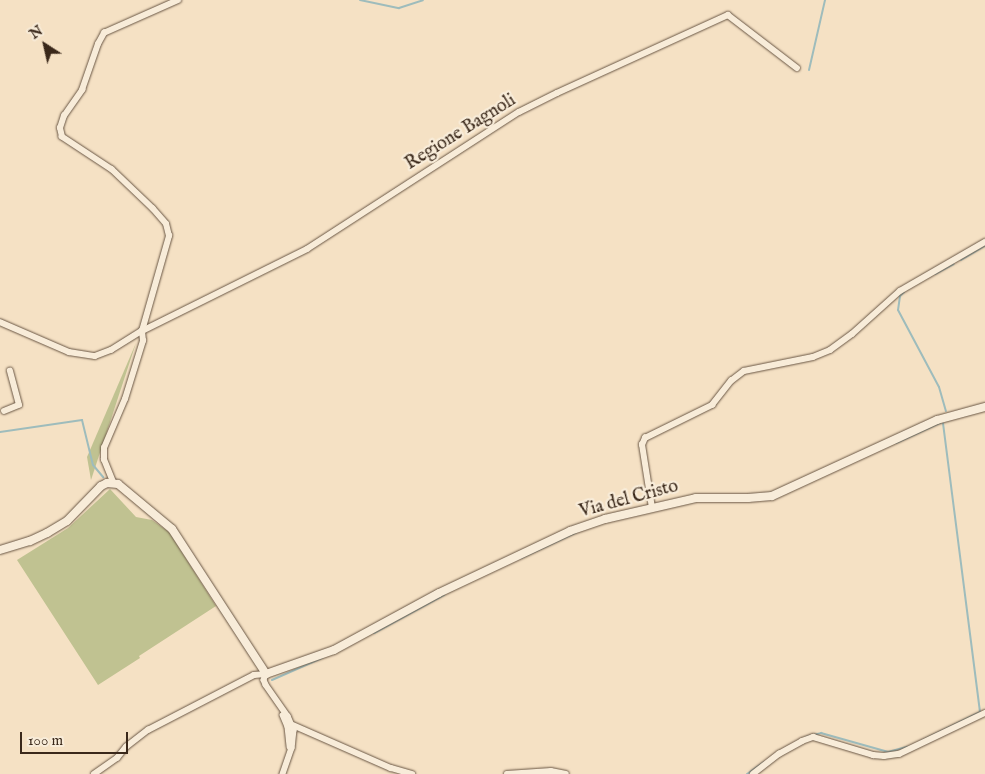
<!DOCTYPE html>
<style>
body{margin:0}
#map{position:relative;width:985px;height:774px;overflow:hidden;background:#f5e1c4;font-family:"IM FELL English",serif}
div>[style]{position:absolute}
.green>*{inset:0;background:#c0c291}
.stream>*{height:2px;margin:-1px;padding:0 1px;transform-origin:1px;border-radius:1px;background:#9ebcbc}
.roads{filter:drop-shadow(0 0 1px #695644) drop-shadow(0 0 1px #695644)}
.street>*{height:5.5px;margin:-2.75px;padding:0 2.75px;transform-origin:2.75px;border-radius:2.75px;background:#f8ecd9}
.secondary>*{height:8px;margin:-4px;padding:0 4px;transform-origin:4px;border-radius:4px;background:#f8ecd9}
span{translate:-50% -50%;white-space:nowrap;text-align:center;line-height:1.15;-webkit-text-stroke:4.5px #f8ecd9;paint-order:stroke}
.street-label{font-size:18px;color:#3a281a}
.north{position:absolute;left:20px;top:20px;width:50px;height:50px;-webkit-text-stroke:4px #f8ecd9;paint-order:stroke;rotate:325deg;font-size:14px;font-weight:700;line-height:20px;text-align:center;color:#3a281a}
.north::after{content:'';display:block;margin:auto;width:18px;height:22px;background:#3a281a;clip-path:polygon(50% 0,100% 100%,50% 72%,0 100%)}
.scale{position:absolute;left:20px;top:732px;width:108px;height:22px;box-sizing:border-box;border:2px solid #3a281a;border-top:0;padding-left:6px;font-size:15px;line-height:18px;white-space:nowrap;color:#3a281a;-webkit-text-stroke:4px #f8ecd9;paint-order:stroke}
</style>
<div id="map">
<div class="green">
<div style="clip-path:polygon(136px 343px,91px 480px,87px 457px)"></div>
<div style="clip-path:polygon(110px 489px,136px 517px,152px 520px,169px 532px,216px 606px,139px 656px,140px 658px,98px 685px,17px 560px,68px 528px)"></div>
</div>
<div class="stream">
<div style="left:360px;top:0;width:40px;rotate:12deg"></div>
<div style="left:399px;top:8px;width:25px;rotate:-18deg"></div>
<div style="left:809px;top:70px;width:72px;rotate:-77.1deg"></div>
<div style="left:961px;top:260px;width:27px;rotate:-31deg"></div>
<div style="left:935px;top:274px;width:21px;rotate:-28deg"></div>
<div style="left:904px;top:292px;width:6px;rotate:135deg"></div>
<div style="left:900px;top:296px;width:14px;rotate:98deg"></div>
<div style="left:898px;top:310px;width:87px;rotate:62deg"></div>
<div style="left:939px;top:387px;width:25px;rotate:74deg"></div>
<div style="left:0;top:432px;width:83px;rotate:-8.3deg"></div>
<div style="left:82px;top:420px;width:46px;rotate:76.3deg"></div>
<div style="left:93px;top:465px;width:16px;rotate:50deg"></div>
<div style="left:896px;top:443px;width:51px;rotate:-24.5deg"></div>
<div style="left:521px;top:558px;width:60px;rotate:-24.8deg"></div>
<div style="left:374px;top:633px;width:80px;rotate:-28.5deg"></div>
<div style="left:272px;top:680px;width:55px;rotate:-23.7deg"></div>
<div style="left:806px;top:737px;width:16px;rotate:-15deg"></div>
<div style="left:821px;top:733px;width:70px;rotate:15.8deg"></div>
<div style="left:888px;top:752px;width:20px;rotate:-15deg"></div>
<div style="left:921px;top:741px;width:66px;rotate:-26.2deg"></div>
<div style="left:980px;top:712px;width:291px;rotate:-97.3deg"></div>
<div style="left:747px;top:774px;width:21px;rotate:-35deg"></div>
</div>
<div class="roads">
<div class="street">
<div style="left:0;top:322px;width:75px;rotate:23.5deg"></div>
<div style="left:69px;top:352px;width:26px;rotate:9deg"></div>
<div style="left:95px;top:356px;width:17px;rotate:-21deg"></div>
<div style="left:111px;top:350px;width:36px;rotate:-32deg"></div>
<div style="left:142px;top:331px;width:184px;rotate:-26.4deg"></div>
<div style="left:307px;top:249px;width:252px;rotate:-32.9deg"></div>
<div style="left:519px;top:112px;width:42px;rotate:-26.6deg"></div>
<div style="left:557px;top:93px;width:188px;rotate:-24.5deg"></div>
<div style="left:728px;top:15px;width:87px;rotate:37.5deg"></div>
<div style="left:4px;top:411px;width:16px;rotate:-22deg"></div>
<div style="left:19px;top:405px;width:35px;rotate:-105deg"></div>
<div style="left:113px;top:482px;width:24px;rotate:-112deg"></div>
<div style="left:104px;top:460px;width:12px;rotate:-90deg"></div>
<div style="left:104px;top:448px;width:53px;rotate:-66.8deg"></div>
<div style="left:125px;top:399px;width:61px;rotate:-72.8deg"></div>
<div style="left:143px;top:341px;width:10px;rotate:-96deg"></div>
<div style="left:142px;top:331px;width:99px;rotate:-74.1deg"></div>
<div style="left:169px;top:236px;width:12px;rotate:-104deg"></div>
<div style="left:166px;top:224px;width:20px;rotate:-131deg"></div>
<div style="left:153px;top:209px;width:57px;rotate:-136.4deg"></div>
<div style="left:112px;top:170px;width:60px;rotate:-146.6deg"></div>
<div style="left:62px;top:137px;width:9px;rotate:-103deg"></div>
<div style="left:60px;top:128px;width:13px;rotate:-72deg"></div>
<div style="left:64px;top:116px;width:32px;rotate:-55deg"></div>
<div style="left:82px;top:90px;width:49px;rotate:-70.8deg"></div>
<div style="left:98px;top:44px;width:13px;rotate:-61deg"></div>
<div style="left:104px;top:33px;width:81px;rotate:-24deg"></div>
<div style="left:652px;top:508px;width:64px;rotate:-99deg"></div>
<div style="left:642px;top:445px;width:8px;rotate:-67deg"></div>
<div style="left:645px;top:438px;width:75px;rotate:-26.2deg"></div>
<div style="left:712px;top:405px;width:31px;rotate:-52deg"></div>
<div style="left:731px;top:381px;width:16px;rotate:-38deg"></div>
<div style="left:744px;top:371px;width:70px;rotate:-11.5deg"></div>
<div style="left:813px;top:357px;width:18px;rotate:-22deg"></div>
<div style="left:830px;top:350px;width:27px;rotate:-36deg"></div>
<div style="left:852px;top:334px;width:64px;rotate:-41.9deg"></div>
<div style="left:900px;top:291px;width:98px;rotate:-30deg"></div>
<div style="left:283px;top:715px;width:13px;rotate:67deg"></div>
<div style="left:288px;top:727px;width:20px;rotate:84deg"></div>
<div style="left:293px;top:725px;width:107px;rotate:23.7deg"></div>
<div style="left:391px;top:768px;width:22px;rotate:16deg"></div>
<div style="left:94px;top:774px;width:28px;rotate:-35deg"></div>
<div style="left:117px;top:758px;width:14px;rotate:-51deg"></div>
<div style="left:126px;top:747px;width:28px;rotate:-38deg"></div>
<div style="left:148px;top:730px;width:119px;rotate:-27.4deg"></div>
<div style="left:254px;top:675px;width:12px;rotate:-5deg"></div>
<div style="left:266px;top:674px;width:6px;rotate:108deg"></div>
<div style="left:264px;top:680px;width:5px;rotate:68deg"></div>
<div style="left:266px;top:685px;width:38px;rotate:55deg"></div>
<div style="left:288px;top:716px;width:15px;rotate:67deg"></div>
<div style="left:294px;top:730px;width:18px;rotate:96deg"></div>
<div style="left:292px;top:748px;width:28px;rotate:109deg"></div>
<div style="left:507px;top:774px;width:44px;rotate:-3.9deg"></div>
<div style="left:551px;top:771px;width:15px;rotate:11deg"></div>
<div style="left:753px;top:774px;width:33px;rotate:-38deg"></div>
<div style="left:779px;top:754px;width:26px;rotate:-29deg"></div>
<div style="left:802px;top:741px;width:12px;rotate:-20deg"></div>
<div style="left:813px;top:737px;width:63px;rotate:16.7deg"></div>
<div style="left:873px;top:755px;width:11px;rotate:5deg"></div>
<div style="left:884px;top:756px;width:15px;rotate:-8deg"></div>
<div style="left:899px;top:754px;width:95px;rotate:-25.5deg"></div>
</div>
<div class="secondary">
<div style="left:0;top:550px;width:31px;rotate:-17deg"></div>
<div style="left:30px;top:541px;width:19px;rotate:-25deg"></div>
<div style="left:47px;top:533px;width:23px;rotate:-31deg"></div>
<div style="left:67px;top:521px;width:49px;rotate:-45.8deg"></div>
<div style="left:101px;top:486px;width:7px;rotate:-27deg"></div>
<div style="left:107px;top:483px;width:11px;rotate:5deg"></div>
<div style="left:118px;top:484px;width:70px;rotate:39.8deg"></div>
<div style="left:172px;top:529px;width:173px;rotate:57deg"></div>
<div style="left:266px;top:674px;width:72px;rotate:-19.4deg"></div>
<div style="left:334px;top:650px;width:119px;rotate:-28.5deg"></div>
<div style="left:439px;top:593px;width:145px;rotate:-25.3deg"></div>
<div style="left:570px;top:531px;width:37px;rotate:-19deg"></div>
<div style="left:605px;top:519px;width:93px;rotate:-13deg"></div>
<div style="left:696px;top:498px;width:52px"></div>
<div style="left:748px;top:498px;width:24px;rotate:-5deg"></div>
<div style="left:772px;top:496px;width:182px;rotate:-24.7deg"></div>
<div style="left:937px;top:420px;width:50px;rotate:-15.2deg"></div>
</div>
</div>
<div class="street-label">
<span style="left:461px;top:133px;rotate:-32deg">Regione Bagnoli</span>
<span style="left:629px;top:500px;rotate:-15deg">Via del Cristo</span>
</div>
<div class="north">N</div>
<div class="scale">100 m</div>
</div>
